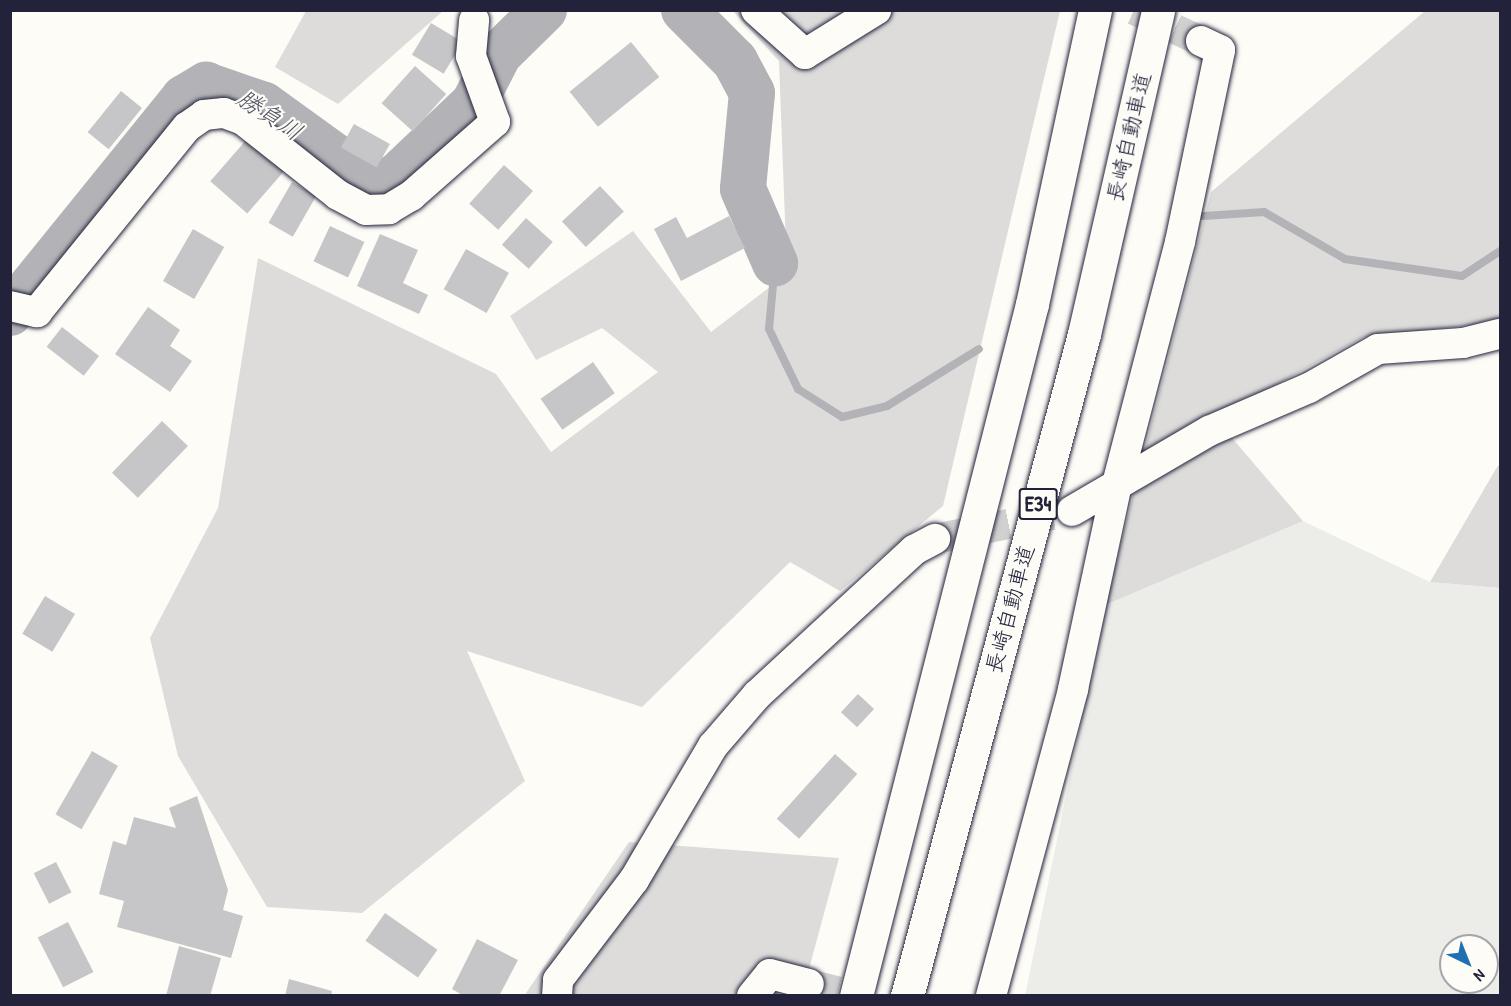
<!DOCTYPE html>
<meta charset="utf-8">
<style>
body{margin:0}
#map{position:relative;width:1511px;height:1006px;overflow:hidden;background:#fdfcf7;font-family:"Patrick Hand","Klee One",sans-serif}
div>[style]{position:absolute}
.built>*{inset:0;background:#ecece9}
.green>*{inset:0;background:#dddcdb}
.stream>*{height:8px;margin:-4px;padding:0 4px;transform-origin:4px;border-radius:4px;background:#b2b2b7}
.river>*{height:46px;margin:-23px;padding:0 23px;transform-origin:23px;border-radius:23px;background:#b2b2b7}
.building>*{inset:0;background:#c6c6c8;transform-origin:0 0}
.minor-tunnel>*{height:30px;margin-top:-15px;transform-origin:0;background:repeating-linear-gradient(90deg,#d1d0d1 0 30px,transparent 0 45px)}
.roads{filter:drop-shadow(0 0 2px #22223b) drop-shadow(0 0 2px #22223b)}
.minor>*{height:30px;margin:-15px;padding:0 15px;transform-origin:15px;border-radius:15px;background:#fdfcf7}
.motorway>*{height:33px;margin:-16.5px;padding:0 16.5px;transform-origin:16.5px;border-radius:16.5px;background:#fdfcf7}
span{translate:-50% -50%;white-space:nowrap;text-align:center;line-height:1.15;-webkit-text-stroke:4.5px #fdfcf7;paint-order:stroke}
.shield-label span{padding:2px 4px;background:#fdfcf7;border:2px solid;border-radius:4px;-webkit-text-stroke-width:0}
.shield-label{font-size:21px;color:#22223b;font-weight:700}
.street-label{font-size:22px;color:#22223b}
.water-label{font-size:24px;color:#545466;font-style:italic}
.frame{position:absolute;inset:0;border:12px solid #22223b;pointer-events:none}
.north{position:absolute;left:1439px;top:934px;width:60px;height:60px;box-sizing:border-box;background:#fdfcf7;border:2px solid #a5a5ac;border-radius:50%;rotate:137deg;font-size:16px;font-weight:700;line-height:24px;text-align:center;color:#22223b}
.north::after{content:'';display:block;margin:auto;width:21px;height:27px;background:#1f6fb2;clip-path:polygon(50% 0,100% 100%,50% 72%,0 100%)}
</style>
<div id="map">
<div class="built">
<div style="clip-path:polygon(evenodd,1303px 521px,1430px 582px,1500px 588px,1500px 995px,1025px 996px,1105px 605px,1303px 521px,1451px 946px,1487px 946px,1487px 982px,1451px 982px,1451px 946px)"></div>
</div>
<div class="green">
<div style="clip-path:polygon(306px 11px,306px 10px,443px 11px,338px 104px,275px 67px)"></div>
<div style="clip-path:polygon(733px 11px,1060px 11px,943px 506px,840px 591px,790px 562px,642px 707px,467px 651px,525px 781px,362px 913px,267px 907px,178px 756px,150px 638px,218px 508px,258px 258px,496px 374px,551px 452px,658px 372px,602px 328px,536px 360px,510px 316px,633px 231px,711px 332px,787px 274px,779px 61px)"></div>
<div style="clip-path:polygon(1425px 11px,1500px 11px,1500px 322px,1363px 337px,1215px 418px,1303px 521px,1105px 605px,1211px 192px)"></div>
<div style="clip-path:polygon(1500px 464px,1500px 588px,1430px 582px,1497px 467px)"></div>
<div style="clip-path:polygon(629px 842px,839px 858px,802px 995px,524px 996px)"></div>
</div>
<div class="stream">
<div style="left:1204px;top:216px;width:60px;rotate:-3.8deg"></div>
<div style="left:1264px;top:212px;width:94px;rotate:30.1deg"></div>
<div style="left:1345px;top:259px;width:118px;rotate:8.3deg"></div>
<div style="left:1462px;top:276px;width:45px;rotate:-33.3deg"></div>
<div style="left:775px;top:263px;width:66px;rotate:95.2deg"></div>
<div style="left:769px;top:329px;width:67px;rotate:64.2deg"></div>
<div style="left:798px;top:389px;width:52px;rotate:32.5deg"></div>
<div style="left:842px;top:417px;width:46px;rotate:-13.7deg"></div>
<div style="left:887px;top:406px;width:108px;rotate:-31.8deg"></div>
</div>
<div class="river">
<div style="left:684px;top:10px;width:72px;rotate:45deg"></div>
<div style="left:735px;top:61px;width:36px;rotate:62deg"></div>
<div style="left:752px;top:93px;width:96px;rotate:95.4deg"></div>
<div style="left:743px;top:189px;width:81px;rotate:66.6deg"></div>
<div style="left:10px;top:313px;width:277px;rotate:-51deg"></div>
<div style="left:184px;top:98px;width:26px;rotate:-31deg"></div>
<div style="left:206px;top:85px;width:61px;rotate:19deg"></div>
<div style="left:264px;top:105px;width:133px;rotate:35.8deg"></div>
<div style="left:372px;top:183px;width:24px;rotate:-12deg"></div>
<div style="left:395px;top:178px;width:109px;rotate:-43.5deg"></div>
<div style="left:474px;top:103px;width:55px;rotate:-63deg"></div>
<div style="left:499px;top:54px;width:63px;rotate:-44.4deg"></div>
</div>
<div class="building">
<div style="left:431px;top:23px;width:37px;height:37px;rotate:31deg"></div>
<div style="left:631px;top:42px;width:45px;height:79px;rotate:51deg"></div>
<div style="left:415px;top:66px;width:42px;height:50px;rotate:42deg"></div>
<div style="left:121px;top:91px;width:27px;height:53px;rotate:39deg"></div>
<div style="left:354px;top:124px;width:41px;height:27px;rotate:29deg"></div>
<div style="left:247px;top:139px;width:49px;height:56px;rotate:41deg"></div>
<div style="left:504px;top:165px;width:39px;height:52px;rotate:42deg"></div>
<div style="left:292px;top:182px;width:28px;height:47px;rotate:30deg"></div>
<div style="left:600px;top:186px;width:35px;height:52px;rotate:47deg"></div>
<div style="clip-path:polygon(729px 216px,745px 248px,681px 281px,654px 229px,676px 217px,687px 238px)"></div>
<div style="left:526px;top:218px;width:36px;height:36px;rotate:42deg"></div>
<div style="left:330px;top:226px;width:38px;height:39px;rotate:25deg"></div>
<div style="left:193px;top:229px;width:36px;height:60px;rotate:30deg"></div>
<div style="clip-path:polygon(380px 234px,418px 250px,403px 283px,428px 295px,419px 314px,357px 286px)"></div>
<div style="left:466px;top:249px;width:49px;height:46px;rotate:29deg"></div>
<div style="clip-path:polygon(148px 307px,180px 330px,170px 346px,192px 361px,170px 392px,115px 354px)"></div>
<div style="left:62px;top:327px;width:47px;height:25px;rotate:38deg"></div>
<div style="left:593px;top:362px;width:38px;height:64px;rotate:55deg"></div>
<div style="left:162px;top:421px;width:36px;height:72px;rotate:44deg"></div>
<div style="left:45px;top:596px;width:35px;height:44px;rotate:31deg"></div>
<div style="left:858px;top:694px;width:22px;height:25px;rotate:43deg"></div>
<div style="left:92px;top:751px;width:30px;height:73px;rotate:30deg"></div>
<div style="left:835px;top:754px;width:30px;height:87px;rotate:42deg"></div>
<div style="clip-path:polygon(197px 796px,228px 890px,223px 910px,243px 916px,231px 958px,117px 927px,124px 901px,99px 894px,113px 841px,126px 845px,134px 817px,176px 828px,169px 808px)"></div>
<div style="left:56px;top:862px;width:34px;height:25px;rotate:63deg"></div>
<div style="left:385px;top:913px;width:64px;height:34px;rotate:35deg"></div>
<div style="left:68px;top:922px;width:56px;height:34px;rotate:63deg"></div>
<div style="clip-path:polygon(477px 939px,518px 960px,499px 996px,464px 996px,452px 989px)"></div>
<div style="clip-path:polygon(179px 946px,221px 958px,210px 996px,166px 996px)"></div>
<div style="clip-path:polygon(289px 979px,332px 991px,331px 996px,285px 996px)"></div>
</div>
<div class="minor-tunnel">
<div style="left:1134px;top:10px;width:74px;rotate:24.8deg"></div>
<div style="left:935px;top:539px;width:140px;rotate:-11.6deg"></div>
<div style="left:809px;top:984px;width:48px;rotate:14.6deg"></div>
</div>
<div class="roads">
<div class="minor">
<div style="left:756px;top:10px;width:66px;rotate:41.9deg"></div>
<div style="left:805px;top:54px;width:84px;rotate:-31.8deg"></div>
<div style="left:10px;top:306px;width:28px;rotate:13deg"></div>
<div style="left:37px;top:312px;width:238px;rotate:-51deg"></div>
<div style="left:187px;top:127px;width:21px;rotate:-35deg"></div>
<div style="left:204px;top:115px;width:20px;rotate:-6deg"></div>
<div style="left:224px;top:113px;width:20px;rotate:20deg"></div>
<div style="left:243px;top:120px;width:121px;rotate:38.3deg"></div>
<div style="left:338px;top:195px;width:32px;rotate:28deg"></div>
<div style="left:366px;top:210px;width:23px;rotate:-2deg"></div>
<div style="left:389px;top:209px;width:26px;rotate:-31deg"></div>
<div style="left:411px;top:196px;width:112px;rotate:-41.4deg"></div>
<div style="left:495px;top:122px;width:70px;rotate:-110deg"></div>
<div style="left:471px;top:56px;width:36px;rotate:-85deg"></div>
<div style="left:1072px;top:511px;width:159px;rotate:-30.3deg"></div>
<div style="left:1209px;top:431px;width:109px;rotate:-23.3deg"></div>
<div style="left:1309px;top:388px;width:79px;rotate:-29.5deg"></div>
<div style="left:1378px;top:349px;width:85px;rotate:-4deg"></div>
<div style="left:1463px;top:343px;width:38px;rotate:-14deg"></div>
<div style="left:557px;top:996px;width:16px;rotate:-86deg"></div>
<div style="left:558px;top:980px;width:126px;rotate:-52.8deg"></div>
<div style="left:634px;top:880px;width:156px;rotate:-59.5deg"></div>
<div style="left:713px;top:746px;width:67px;rotate:-49.2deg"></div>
<div style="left:757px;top:695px;width:214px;rotate:-42.7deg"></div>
<div style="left:914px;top:550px;width:24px;rotate:-28deg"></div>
<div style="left:752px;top:996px;width:28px;rotate:-51deg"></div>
<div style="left:770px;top:974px;width:40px;rotate:14.4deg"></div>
<div style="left:991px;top:996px;width:318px;rotate:-75deg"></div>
<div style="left:1073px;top:689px;width:210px;rotate:-77.9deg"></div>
<div style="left:1117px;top:484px;width:250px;rotate:-75.4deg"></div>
<div style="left:1180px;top:242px;width:196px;rotate:-78.2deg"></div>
<div style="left:1220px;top:50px;width:21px;rotate:-155deg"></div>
</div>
<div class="motorway">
<div style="left:856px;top:996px;width:714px;rotate:-75.73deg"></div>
<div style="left:1032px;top:304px;width:301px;rotate:-77.9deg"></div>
<div style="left:907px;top:996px;width:685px;rotate:-75.03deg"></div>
<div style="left:1084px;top:334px;width:332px;rotate:-77.1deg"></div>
</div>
</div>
<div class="shield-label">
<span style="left:1038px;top:504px">E34</span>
</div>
<div class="street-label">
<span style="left:1129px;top:137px;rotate:-77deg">長崎自動車道</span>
<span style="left:1010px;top:609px;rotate:-75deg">長崎自動車道</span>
</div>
<div class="water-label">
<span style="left:270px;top:115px;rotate:33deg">勝負川</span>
</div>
<div class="frame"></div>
<div class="north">N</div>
</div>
